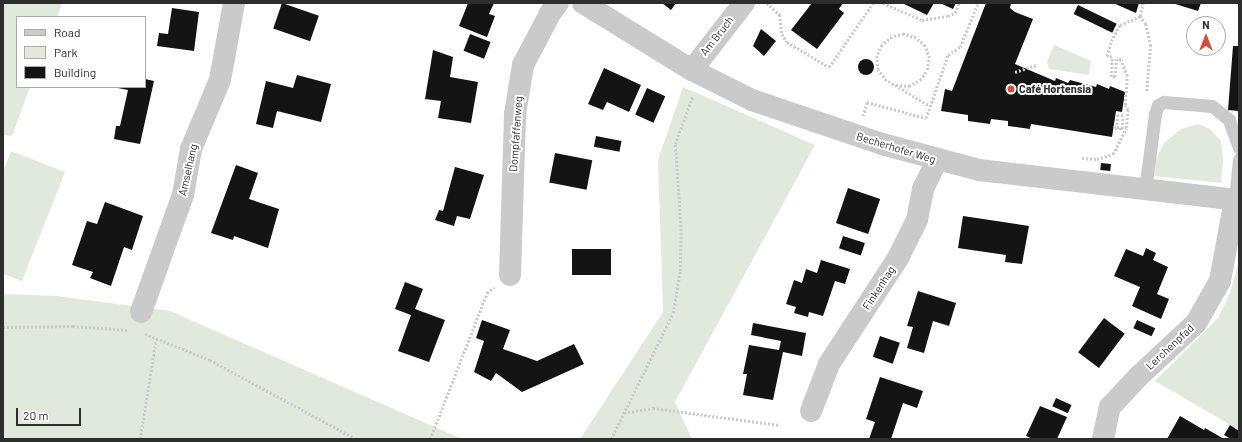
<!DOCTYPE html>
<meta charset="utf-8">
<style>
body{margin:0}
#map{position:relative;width:1242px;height:442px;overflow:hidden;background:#fff;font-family:Barlow,sans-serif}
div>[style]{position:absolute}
.green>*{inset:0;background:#e1e9dc}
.building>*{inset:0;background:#141414;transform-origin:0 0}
.round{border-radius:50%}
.path>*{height:2.5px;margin-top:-1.25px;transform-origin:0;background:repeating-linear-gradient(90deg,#cacaca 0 2px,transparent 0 4px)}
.lane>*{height:13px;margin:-6.5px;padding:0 6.5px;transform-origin:6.5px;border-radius:6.5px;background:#cacaca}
.street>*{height:22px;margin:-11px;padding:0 11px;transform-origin:11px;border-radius:11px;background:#cacaca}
.path-bridge>*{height:2.5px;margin-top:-1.25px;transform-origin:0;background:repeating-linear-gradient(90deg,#cacaca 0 2px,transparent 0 4px)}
.dots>*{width:11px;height:11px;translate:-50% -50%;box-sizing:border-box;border:2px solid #fff;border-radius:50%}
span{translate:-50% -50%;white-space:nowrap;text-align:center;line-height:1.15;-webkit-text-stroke:4px #fff;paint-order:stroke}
.street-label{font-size:11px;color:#2d2d2d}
.poi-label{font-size:11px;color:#2d2d2d;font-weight:700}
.left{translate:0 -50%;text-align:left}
.frame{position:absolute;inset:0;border:4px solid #2d2d2d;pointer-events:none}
.legend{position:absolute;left:16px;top:16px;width:130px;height:72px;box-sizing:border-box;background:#fff;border:1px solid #ababab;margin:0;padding:5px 7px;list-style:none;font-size:12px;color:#2d2d2d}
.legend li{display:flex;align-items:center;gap:8px;height:20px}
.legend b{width:20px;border:1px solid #ababab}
.north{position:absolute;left:1186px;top:16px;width:40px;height:40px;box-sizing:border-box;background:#fff;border:1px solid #ababab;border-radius:50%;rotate:0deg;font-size:11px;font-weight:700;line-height:16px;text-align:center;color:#2d2d2d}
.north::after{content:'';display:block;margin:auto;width:14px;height:18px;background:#d54c3e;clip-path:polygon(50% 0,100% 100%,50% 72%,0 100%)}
.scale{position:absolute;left:16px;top:408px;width:65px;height:18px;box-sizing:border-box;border:2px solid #2d2d2d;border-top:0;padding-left:5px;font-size:12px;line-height:14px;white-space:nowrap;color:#2d2d2d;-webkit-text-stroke:3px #fff;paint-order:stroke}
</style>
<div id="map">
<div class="green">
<div style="clip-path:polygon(3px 3px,62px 3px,57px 17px,17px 17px,17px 87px,30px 87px,12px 136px,3px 135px)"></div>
<div style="clip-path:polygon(1054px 45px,1091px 61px,1089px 75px,1049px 69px,1047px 62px)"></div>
<div style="clip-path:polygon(683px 87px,815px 145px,675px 402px,692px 439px,580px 439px,663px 312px,658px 160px)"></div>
<div style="clip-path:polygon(1198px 124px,1210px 129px,1221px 141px,1223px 160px,1221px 183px,1154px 176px,1156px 159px,1164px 143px,1181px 129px)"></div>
<div style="clip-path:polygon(11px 151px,65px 172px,22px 281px,3px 274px,3px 172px)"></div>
<div style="clip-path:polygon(1239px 261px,1239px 430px,1155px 381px,1218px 318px,1230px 293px)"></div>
<div style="clip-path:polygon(3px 294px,56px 296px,170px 311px,462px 439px,3px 439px)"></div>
</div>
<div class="building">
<div style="left:282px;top:3px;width:39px;height:27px;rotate:19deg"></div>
<div style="clip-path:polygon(468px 3px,494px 3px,489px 14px,495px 16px,487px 37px,459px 26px)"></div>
<div style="clip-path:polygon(662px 3px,676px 3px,671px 10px)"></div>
<div style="clip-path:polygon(812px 3px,843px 3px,839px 9px,844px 13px,817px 49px,791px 30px)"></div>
<div style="clip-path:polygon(902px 3px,934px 3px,927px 15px)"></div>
<div style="clip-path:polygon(940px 3px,956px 3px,953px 9px)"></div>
<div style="clip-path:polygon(986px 3px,1011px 3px,1010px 8px,1015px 12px,1033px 19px,1015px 64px,1055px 81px,1056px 78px,1068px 83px,1070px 80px,1096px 87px,1097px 84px,1109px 89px,1110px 86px,1125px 92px,1122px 112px,1116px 111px,1112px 137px,1031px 124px,1030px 129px,1008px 126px,1008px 121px,991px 119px,990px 124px,968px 121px,968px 115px,941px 111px,945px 89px,952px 91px)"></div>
<div style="clip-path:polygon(1113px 3px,1139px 3px,1136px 13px)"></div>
<div style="clip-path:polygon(1172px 3px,1201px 3px,1198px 11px)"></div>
<div style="left:1078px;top:5px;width:43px;height:10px;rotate:26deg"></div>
<div style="clip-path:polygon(172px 8px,199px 12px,194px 51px,157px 46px,159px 33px,168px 34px)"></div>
<div style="clip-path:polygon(761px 29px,776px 41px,764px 56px,753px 46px)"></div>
<div style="left:470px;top:34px;width:22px;height:18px;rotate:21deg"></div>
<div style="clip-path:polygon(1233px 46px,1239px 46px,1239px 111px,1228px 110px)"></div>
<div style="clip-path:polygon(433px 50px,453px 57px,450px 77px,478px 82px,471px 123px,438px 118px,441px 101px,425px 99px)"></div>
<div class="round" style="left:858px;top:59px;width:16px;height:16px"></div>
<div style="clip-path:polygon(604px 68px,641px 85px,629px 112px,607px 102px,603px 110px,588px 104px)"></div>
<div style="clip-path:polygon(297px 75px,331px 84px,321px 122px,277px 111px,273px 128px,256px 124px,266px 81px,293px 88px)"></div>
<div style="clip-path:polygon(145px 79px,154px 81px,140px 144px,114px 139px,116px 126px,120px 126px,128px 90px,113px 87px,145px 87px)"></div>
<div style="left:647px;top:88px;width:20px;height:29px;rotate:24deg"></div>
<div style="left:596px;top:136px;width:26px;height:11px;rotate:11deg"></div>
<div style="left:555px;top:153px;width:38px;height:30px;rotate:11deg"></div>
<div style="left:1101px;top:163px;width:10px;height:7px;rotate:6deg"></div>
<div style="clip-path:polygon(236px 165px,258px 173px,249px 199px,279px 209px,268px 248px,234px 236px,233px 240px,211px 233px)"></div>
<div style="clip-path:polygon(455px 167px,484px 175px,470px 219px,457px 216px,454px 226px,435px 220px,439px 210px,443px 211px)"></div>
<div style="left:848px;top:188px;width:34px;height:37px;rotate:19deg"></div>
<div style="clip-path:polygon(105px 202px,143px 216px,132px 250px,124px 247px,111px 286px,90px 278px,93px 272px,72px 265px,87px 221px,97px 224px)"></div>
<div style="clip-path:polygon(963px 216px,1029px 226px,1022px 264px,1005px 262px,1006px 255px,958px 248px)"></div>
<div style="left:843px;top:236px;width:23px;height:13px;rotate:18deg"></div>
<div style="clip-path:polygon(1146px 248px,1156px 253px,1153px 260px,1168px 267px,1157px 294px,1169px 299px,1161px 319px,1132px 306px,1140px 287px,1114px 276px,1126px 249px,1143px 256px)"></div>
<div style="left:611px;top:249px;width:26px;height:39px;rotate:90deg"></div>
<div style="clip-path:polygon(821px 260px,850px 269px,845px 284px,835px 281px,823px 316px,809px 312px,808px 317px,794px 313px,796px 307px,786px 304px,794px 280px,802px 283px,806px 269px,817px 273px)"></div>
<div style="clip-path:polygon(405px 282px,423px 289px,415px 309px,445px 320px,429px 362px,398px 351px,411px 315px,395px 309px)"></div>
<div style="clip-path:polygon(918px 291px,956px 303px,949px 326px,933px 321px,924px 353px,907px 348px,913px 327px,907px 326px)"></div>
<div style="left:1104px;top:318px;width:26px;height:43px;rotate:37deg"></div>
<div style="clip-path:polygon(482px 320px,510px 330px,503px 349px,537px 361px,574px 344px,584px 364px,522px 392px,496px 373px,491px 381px,474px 372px,484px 341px,476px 338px)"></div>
<div style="left:1137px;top:320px;width:20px;height:9px;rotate:24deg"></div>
<div style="clip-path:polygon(753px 323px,806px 333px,802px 356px,783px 352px,773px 400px,743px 395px,747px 374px,743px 374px,749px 345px,779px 350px,781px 341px,751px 335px)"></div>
<div style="left:880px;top:336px;width:21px;height:22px;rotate:19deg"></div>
<div style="clip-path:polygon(880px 377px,923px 391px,917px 408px,903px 403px,891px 439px,869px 439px,875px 422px,866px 419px)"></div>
<div style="left:1056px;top:398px;width:17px;height:9px;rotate:24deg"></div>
<div style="clip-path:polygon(1040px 406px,1067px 417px,1057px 439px,1033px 439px,1026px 436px)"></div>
<div style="clip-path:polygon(1180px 416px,1204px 430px,1205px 428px,1224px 439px,1167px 439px)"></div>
<div style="clip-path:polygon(1230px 425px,1239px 431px,1239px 439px,1231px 439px,1224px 435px)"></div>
</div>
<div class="path">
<div style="left:767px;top:3px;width:18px;rotate:43deg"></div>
<div style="left:780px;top:15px;width:19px;rotate:84deg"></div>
<div style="left:782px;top:34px;width:9px;rotate:58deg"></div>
<div style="left:787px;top:42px;width:49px;rotate:30.8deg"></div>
<div style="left:829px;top:67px;width:78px;rotate:-55.5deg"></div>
<div style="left:883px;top:3px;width:43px;rotate:23.6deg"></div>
<div style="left:922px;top:20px;width:26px;rotate:-9deg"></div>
<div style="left:948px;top:16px;width:8px;rotate:-23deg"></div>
<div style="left:955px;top:13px;width:11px;rotate:-68deg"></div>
<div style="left:1140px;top:16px;width:10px;rotate:53deg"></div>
<div style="left:1146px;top:24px;width:22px;rotate:77deg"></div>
<div style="left:1151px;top:45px;width:46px;rotate:95deg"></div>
<div style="left:1015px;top:72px;width:22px;rotate:-18deg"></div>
<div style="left:896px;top:85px;width:13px;rotate:4deg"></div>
<div style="left:909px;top:86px;width:13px;rotate:-29deg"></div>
<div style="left:920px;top:80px;width:12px;rotate:-55deg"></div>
<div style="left:927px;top:70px;width:12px;rotate:-81deg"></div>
<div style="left:929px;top:58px;width:13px;rotate:-108deg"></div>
<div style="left:925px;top:46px;width:12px;rotate:-138deg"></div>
<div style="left:916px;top:38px;width:13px;rotate:-162deg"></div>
<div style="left:904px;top:34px;width:12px;rotate:166deg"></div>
<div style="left:892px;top:37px;width:13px;rotate:141deg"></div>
<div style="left:882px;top:45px;width:12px;rotate:114deg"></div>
<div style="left:877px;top:56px;width:13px;rotate:86deg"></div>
<div style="left:878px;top:69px;width:12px;rotate:55deg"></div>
<div style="left:885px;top:79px;width:52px;rotate:31deg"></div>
<div style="left:863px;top:116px;width:15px;rotate:-74deg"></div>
<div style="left:867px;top:102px;width:61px;rotate:15.2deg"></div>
<div style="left:926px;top:118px;width:67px;rotate:-70.8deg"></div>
<div style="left:948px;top:55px;width:14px;rotate:-34deg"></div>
<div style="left:960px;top:47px;width:48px;rotate:-67.8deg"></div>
<div style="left:1123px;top:116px;width:5px;rotate:-169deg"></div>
<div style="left:1118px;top:115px;width:12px;rotate:95deg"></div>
<div style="left:1117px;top:127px;width:9px;rotate:6deg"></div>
<div style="left:1115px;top:126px;width:3px;rotate:90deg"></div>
<div style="left:1115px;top:129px;width:7px"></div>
<div style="left:1082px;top:158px;width:15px;rotate:4deg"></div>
<div style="left:1097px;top:159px;width:17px;rotate:-17deg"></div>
<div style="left:1113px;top:154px;width:29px;rotate:-63deg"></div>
<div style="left:1126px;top:128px;width:18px;rotate:-84deg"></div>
<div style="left:1128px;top:110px;width:6px;rotate:-121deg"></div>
<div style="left:1125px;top:105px;width:29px;rotate:-86deg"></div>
<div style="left:1127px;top:76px;width:17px;rotate:-111deg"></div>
<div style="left:1121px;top:60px;width:4px;rotate:-166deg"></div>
<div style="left:1117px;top:59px;width:18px;rotate:96deg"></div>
<div style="left:1115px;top:77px;width:4px;rotate:180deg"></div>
<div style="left:1111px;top:77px;width:20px;rotate:-87deg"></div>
<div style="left:1112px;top:57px;width:5px;rotate:-169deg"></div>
<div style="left:1107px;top:56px;width:16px;rotate:-75deg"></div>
<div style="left:1111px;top:41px;width:18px;rotate:-61deg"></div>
<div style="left:1120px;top:25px;width:22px;rotate:-24deg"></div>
<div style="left:1140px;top:16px;width:13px;rotate:-77deg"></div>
<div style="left:3px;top:327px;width:70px;rotate:-0.8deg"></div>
<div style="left:73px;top:326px;width:55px;rotate:4.2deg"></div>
<div style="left:145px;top:334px;width:70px;rotate:21.8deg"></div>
<div style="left:210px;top:360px;width:166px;rotate:28.4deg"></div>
<div style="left:624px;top:413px;width:29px;rotate:-10deg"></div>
<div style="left:653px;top:408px;width:127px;rotate:7.7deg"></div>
<div style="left:140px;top:439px;width:101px;rotate:-80.9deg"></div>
<div style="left:430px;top:439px;width:157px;rotate:-68.7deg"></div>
<div style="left:487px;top:293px;width:9px;rotate:-41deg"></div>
<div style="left:611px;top:439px;width:140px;rotate:-63.8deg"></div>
<div style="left:673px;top:313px;width:43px;rotate:-80.5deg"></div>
<div style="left:680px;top:271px;width:40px;rotate:-88.6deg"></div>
<div style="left:681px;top:231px;width:87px;rotate:-93.9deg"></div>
<div style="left:675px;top:144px;width:52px;rotate:-69.8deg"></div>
</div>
<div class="lane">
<div style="left:1145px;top:190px;width:77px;rotate:-82.5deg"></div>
<div style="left:1155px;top:114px;width:9px;rotate:-72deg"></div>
<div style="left:1158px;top:105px;width:7px;rotate:-27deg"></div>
<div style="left:1164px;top:102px;width:48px;rotate:4.8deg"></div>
<div style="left:1212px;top:106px;width:22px;rotate:39deg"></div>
<div style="left:1229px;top:120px;width:30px;rotate:70deg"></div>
<div style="left:1235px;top:200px;width:41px;rotate:-84.4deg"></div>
</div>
<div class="street">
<div style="left:583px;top:3px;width:128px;rotate:31.6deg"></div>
<div style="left:692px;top:70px;width:67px;rotate:26.6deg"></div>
<div style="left:752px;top:100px;width:137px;rotate:18.7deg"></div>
<div style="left:882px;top:144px;width:100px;rotate:15deg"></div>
<div style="left:979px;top:170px;width:262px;rotate:6.6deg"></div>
<div style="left:692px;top:70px;width:85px;rotate:-52.2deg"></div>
<div style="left:510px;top:275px;width:161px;rotate:-88.2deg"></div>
<div style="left:515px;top:114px;width:50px;rotate:-80.7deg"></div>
<div style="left:523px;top:65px;width:60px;rotate:-62.2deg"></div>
<div style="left:551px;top:12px;width:11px;rotate:-52deg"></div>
<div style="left:141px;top:312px;width:124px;rotate:-70.3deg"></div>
<div style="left:183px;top:195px;width:47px;rotate:-80.1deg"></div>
<div style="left:191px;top:149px;width:75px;rotate:-67.2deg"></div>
<div style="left:220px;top:80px;width:78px;rotate:-79.7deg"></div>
<div style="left:811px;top:411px;width:50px;rotate:-69deg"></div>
<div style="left:829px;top:364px;width:126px;rotate:-56.9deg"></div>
<div style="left:898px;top:258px;width:42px;rotate:-63.4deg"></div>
<div style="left:917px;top:220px;width:32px;rotate:-79deg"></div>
<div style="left:923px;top:189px;width:32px;rotate:-64deg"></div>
<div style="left:1103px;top:439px;width:33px;rotate:-78deg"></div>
<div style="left:1110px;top:407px;width:42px;rotate:-46.9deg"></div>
<div style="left:1139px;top:376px;width:78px;rotate:-42.9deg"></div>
<div style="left:1196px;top:323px;width:48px;rotate:-60.3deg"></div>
<div style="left:1220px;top:281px;width:82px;rotate:-79.5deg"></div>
</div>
<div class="path-bridge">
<div style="left:1122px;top:129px;width:13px;rotate:-86deg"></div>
</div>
<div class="dots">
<div style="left:1011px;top:89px;background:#d54c3e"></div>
</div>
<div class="street-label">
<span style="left:717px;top:36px;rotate:-52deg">Am Bruch</span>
<span style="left:516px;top:134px;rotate:-86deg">Dompfaffenweg</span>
<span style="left:896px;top:148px;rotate:17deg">Becherhofer Weg</span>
<span style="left:188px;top:170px;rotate:-77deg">Amselhang</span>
<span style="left:879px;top:288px;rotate:-57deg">Finkenhag</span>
<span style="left:1170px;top:347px;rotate:-43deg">Lerchenpfad</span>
</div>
<div class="poi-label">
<span class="left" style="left:1019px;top:89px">Café Hortensia</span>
</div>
<div class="frame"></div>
<ul class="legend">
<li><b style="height:5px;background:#cacaca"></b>Road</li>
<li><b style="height:11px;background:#e1e9dc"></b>Park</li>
<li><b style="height:11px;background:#141414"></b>Building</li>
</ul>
<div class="north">N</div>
<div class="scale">20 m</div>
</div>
